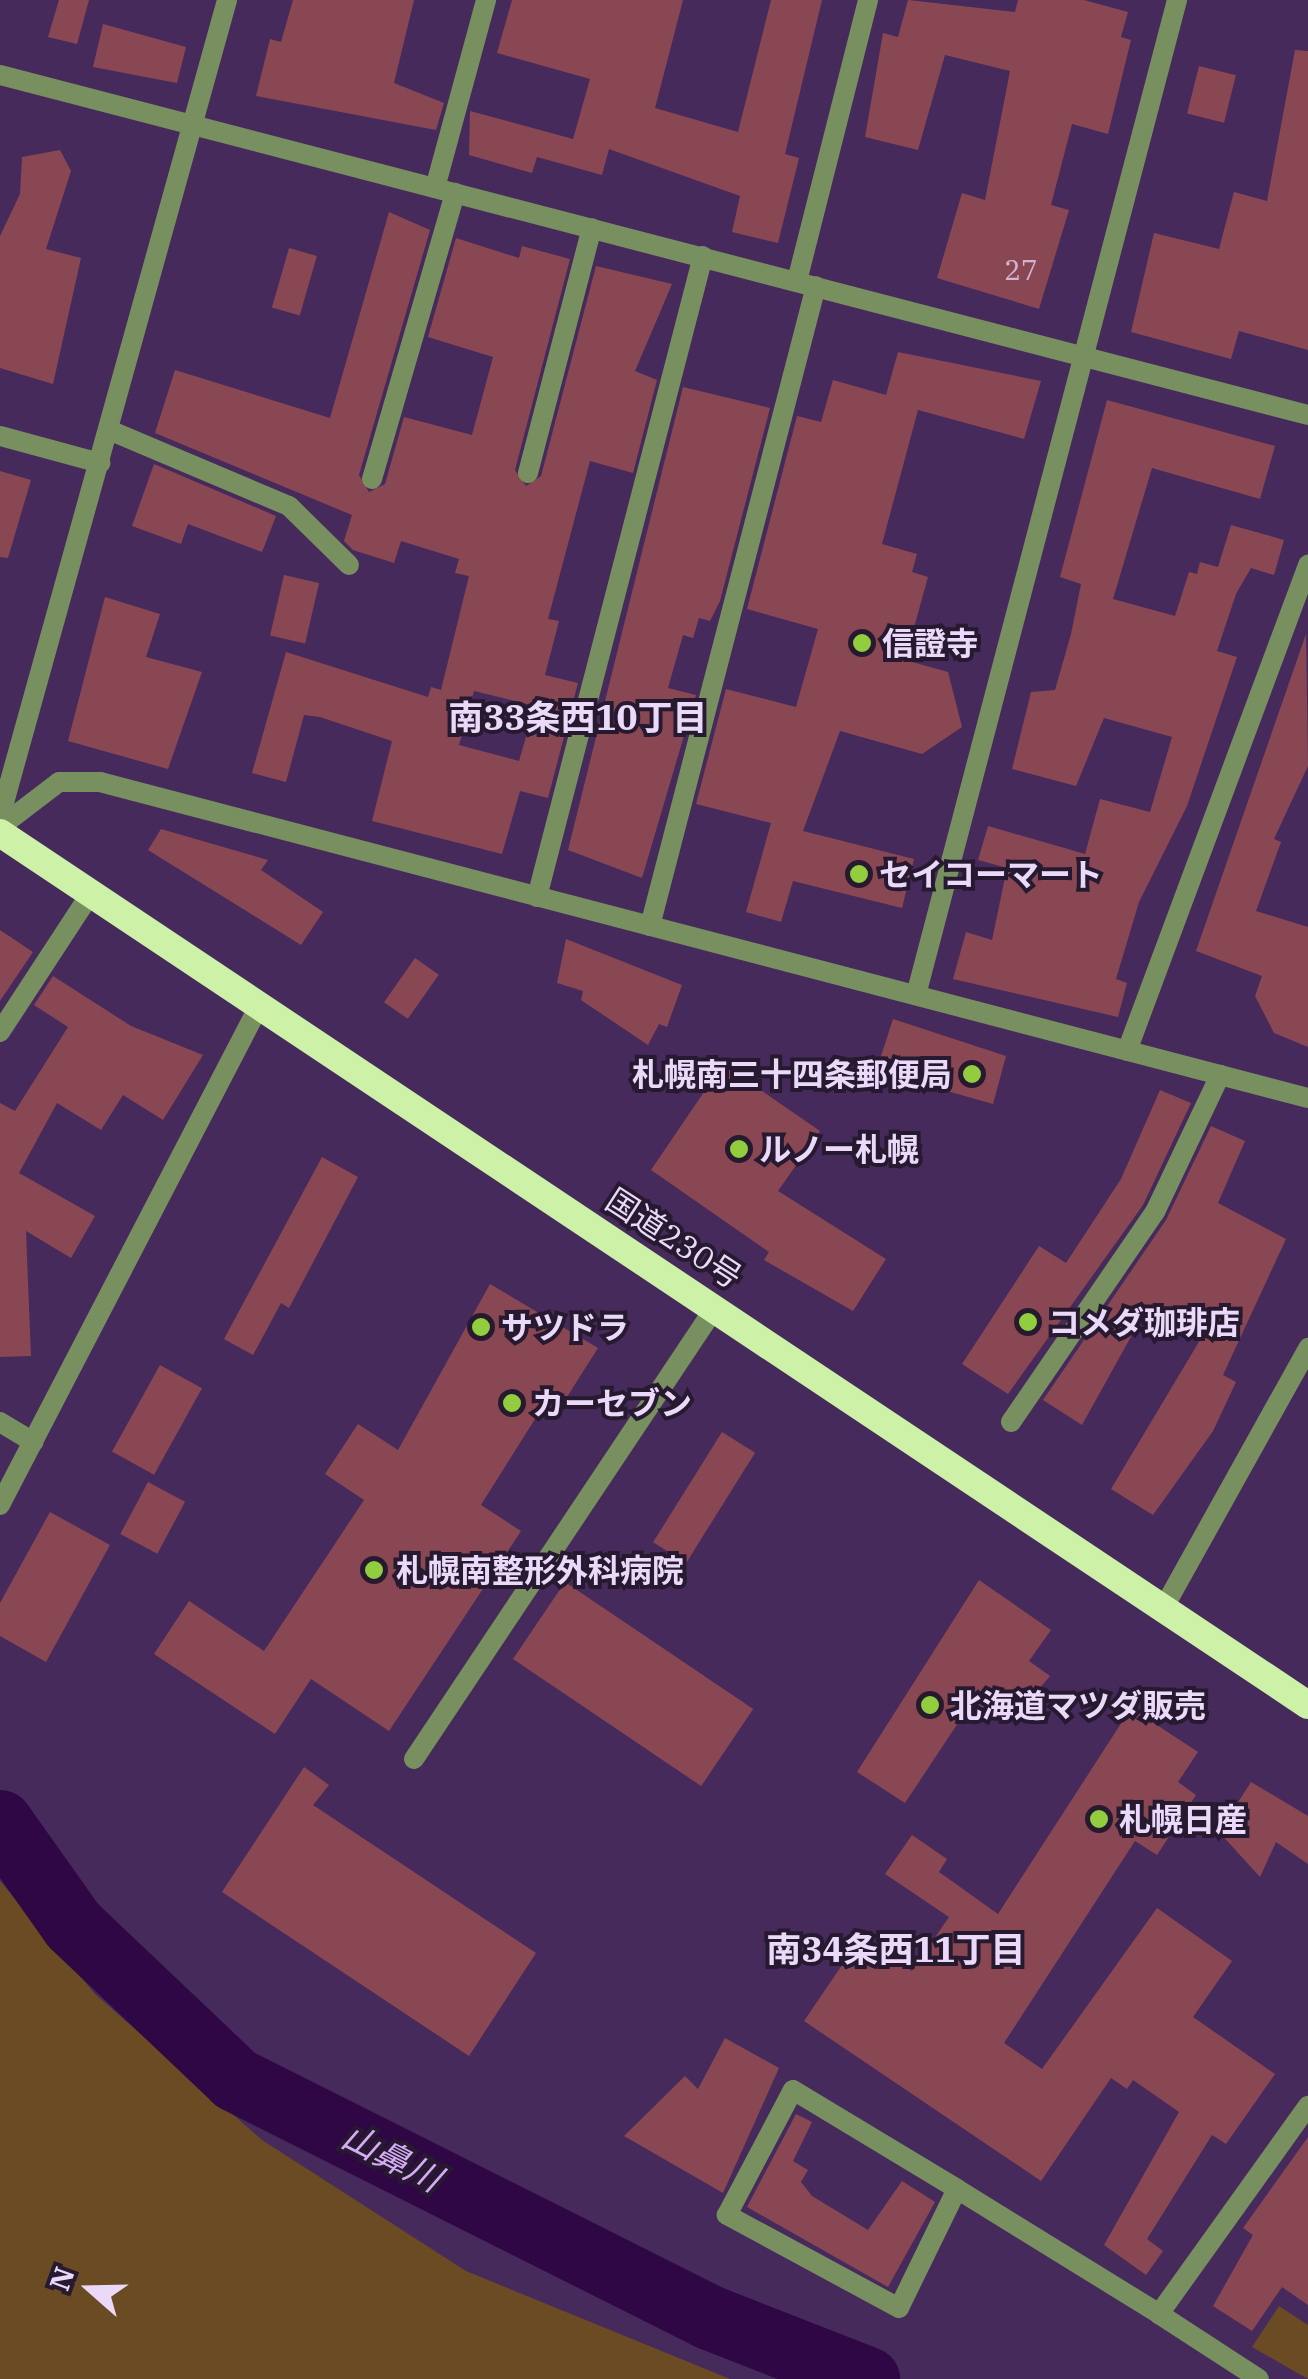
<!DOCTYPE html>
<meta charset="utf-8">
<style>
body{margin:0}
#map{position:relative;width:1308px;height:2379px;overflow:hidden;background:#472a5c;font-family:"IBM Plex Serif","Noto Sans JP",serif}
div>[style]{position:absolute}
.green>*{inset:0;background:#6b4b24}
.river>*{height:65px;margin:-32.5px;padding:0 32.5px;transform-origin:32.5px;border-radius:32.5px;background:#2e0744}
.building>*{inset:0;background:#894753;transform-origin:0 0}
.minor>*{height:20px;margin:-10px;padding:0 10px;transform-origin:10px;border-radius:10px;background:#78905f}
.trunk>*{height:28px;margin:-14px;padding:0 14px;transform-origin:14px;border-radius:14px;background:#cdf1a6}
.dots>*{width:28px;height:28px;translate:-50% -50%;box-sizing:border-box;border:5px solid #271a30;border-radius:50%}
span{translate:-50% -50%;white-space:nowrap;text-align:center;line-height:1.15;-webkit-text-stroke:8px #271a30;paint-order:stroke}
.number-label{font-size:28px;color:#d2b4cf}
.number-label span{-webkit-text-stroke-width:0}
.poi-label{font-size:32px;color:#ead9f8;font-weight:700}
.left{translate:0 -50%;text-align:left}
.right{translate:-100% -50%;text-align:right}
.street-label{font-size:32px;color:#ead9f8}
.neighbourhood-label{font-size:35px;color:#ead9f8;font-weight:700}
.water-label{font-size:35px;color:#d4abf4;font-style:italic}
.north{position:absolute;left:40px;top:2239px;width:100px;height:100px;-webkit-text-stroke:8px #271a30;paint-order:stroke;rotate:290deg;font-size:28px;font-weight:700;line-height:40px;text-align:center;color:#ead9f8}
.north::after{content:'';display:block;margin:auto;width:35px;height:45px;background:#ead9f8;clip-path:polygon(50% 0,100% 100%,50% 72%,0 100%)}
</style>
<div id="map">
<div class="green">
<div style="clip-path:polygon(0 1881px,95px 1994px,262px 2140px,466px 2271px,730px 2379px,0 2379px)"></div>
<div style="clip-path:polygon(1279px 2306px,1308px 2325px,1308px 2379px,1252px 2347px)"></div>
</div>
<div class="river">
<div style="left:0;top:1822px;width:126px;rotate:54.7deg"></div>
<div style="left:73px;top:1925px;width:224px;rotate:43.5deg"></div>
<div style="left:235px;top:2079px;width:530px;rotate:26.66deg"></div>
<div style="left:709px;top:2317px;width:170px;rotate:21.4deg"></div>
</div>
<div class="building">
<div style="clip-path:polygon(59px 0,89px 0,77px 44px,48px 37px)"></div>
<div style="clip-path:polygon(293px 0,414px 0,394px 83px,444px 103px,436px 130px,256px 96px,270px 39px,281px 42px)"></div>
<div style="clip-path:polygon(512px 0,683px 0,655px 108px,738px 132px,771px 0,822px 0,785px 154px,799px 158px,778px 243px,732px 232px,740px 196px,609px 149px,602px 175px,537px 157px,532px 173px,469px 155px,470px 111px,573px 139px,590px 79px,497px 53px)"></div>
<div style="clip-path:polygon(908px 0,1015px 12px,1018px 0,1084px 0,1128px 12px,1121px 37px,1131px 40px,1108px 134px,1072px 124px,1051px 205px,1069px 210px,1039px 309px,937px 278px,962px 193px,985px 200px,1010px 71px,945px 55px,918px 150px,865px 137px,883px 33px,898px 37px)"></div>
<div style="clip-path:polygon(103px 24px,186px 47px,177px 83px,93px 67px)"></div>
<div style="clip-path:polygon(1295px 50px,1308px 51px,1308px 350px,1239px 331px,1231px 359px,1131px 332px,1154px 233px,1219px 249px,1234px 192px,1267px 201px)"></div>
<div style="left:1199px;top:66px;width:38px;height:49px;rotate:14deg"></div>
<div style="clip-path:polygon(60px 150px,71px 171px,46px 249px,81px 258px,53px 384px,0 368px,0 236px,20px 194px,22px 157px)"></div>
<div style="clip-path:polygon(evenodd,389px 212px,430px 230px,359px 475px,369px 492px,385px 484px,404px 417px,472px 435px,493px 357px,428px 337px,456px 238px,519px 258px,522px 246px,570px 259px,515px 470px,526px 486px,541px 476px,596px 266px,672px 284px,635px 371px,657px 380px,633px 473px,590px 461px,548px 619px,559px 621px,545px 675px,578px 683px,548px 798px,520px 791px,502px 854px,372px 821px,392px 741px,320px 717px,304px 715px,286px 782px,252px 773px,286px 652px,428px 697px,431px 687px,441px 690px,469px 576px,455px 573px,459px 559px,401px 541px,394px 563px,353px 550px,344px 541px,352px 515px,155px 433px,175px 370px,330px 418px,389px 212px,474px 691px,535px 706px,519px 761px,459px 745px,474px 691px)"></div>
<div style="left:289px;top:248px;width:29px;height:62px;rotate:16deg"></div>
<div style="clip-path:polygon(898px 352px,1041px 381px,1024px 439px,918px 410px,882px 544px,917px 554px,912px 572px,928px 577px,905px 660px,948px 672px,962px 727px,922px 754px,840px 731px,803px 831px,914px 859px,902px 908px,793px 881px,781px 922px,746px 912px,771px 823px,696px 804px,726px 689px,796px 707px,818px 629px,747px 609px,797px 416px,821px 422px,833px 380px,886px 395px)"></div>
<div style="clip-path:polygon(683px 387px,770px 408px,720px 601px,710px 621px,699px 618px,693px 638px,683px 635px,668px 688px,696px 695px,642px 878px,568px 850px)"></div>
<div style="clip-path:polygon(1107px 400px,1275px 446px,1260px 499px,1152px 468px,1113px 599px,1175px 616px,1189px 572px,1197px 574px,1200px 562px,1218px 567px,1231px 525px,1284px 540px,1274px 575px,1251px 568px,1236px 594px,1217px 651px,1237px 657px,1187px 806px,1139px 902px,1116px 979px,1127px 983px,1118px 1017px,953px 979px,966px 932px,992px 940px,1007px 868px,978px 860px,988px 826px,1085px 854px,1100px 799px,1150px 812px,1172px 737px,1104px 718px,1076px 786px,1012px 769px,1031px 692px,1055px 690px,1071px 634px,1081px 584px,1060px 577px)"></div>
<div style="clip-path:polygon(154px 464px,276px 516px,262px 552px,188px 524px,181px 544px,132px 526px)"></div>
<div style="clip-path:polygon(0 471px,31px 480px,8px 558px,0 557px)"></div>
<div style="left:284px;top:575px;width:36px;height:62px;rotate:13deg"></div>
<div style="clip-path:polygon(105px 597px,160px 614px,146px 657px,202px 672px,168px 769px,68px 741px)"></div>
<div style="clip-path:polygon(1306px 634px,1308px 766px,1274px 839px,1281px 842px,1256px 911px,1308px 927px,1308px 1047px,1274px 1033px,1255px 996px,1262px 976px,1196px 951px)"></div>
<div style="clip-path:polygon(161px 829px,268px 860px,261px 870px,323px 912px,301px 945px,148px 850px)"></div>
<div style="clip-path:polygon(0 930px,33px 952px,0 1001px)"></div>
<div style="clip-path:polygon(566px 939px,682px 985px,667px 1027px,659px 1024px,648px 1045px,581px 1000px,583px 991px,557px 983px)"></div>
<div style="left:415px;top:958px;width:29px;height:54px;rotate:35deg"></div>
<div style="clip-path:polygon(53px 976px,131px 1026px,203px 1055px,163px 1120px,123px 1095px,101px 1130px,57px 1103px,19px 1173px,95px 1216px,71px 1258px,26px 1231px,31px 1356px,0 1357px,0 1103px,15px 1111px,68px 1027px,34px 1005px)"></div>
<div style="clip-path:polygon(893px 1019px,1006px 1056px,993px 1104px,905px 1079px,910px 1065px,881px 1056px)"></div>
<div style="clip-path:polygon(723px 1064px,820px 1131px,778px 1191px,886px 1259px,853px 1311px,764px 1260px,769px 1252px,651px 1170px)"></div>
<div style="clip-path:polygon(1160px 1090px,1191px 1103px,1143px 1205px,1008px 1394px,962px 1364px,1039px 1246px,1066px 1263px,1121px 1179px)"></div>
<div style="clip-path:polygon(1211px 1126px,1245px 1141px,1218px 1203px,1286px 1239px,1223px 1375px,1236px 1382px,1213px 1431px,1153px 1515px,1111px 1489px,1203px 1335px,1148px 1306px,1082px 1425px,1043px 1400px,1166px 1220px)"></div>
<div style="clip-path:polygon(322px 1157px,358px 1177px,289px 1308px,281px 1303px,253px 1355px,224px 1339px)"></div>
<div style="clip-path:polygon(490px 1284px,598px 1348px,553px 1419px,540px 1411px,481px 1505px,521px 1531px,389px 1731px,311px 1679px,275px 1734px,154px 1654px,189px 1601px,264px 1651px,364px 1500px,325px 1474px,358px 1424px,398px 1450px)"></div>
<div style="left:160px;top:1365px;width:48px;height:99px;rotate:29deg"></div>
<div style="left:722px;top:1432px;width:39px;height:130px;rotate:32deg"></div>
<div style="left:148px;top:1482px;width:42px;height:59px;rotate:28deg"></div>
<div style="clip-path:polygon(50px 1512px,110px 1545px,46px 1662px,0 1636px,0 1603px)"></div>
<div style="clip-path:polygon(979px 1580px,1051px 1630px,1029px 1661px,1050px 1676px,1027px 1703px,964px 1714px,905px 1803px,857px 1772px)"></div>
<div style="left:565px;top:1582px;width:227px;height:93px;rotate:34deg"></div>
<div style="clip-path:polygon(1131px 1708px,1198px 1752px,1178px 1782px,1196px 1795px,1157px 1855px,1135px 1841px,1004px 2043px,1042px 2069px,1157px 1908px,1232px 1961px,1193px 2017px,1275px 2074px,1226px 2144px,1212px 2135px,1147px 2239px,1163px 2251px,1146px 2275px,1104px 2245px,1179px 2112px,1133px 2080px,1127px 2089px,1111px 2078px,1041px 2181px,804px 2021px,861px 1937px,912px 1971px,949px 1917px,885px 1874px,912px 1835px,947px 1859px,939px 1872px,998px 1914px)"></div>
<div style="clip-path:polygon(304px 1767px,329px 1785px,313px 1805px,536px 1953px,469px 2056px,222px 1892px)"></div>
<div style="clip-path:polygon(1251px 1782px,1308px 1816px,1308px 1864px,1276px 1842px,1260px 1877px,1219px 1832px)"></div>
<div style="clip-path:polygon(725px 2038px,779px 2068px,723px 2193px,624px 2136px,685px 2076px,698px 2089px)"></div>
<div style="clip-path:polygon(796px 2114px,812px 2122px,793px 2161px,808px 2170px,801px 2182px,812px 2196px,868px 2230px,902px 2181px,935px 2202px,888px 2287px,747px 2207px)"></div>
<div style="clip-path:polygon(1308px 2137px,1308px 2305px,1282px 2287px,1252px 2331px,1213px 2306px,1253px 2235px,1243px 2228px)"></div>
</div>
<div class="minor">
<div style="left:0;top:75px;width:1351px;rotate:14.57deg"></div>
<div style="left:435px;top:188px;width:195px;rotate:-74.8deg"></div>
<div style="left:797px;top:281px;width:290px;rotate:-75.8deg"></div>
<div style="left:109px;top:430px;width:195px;rotate:22.9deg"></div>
<div style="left:289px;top:506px;width:84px;rotate:44.5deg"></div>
<div style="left:0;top:436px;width:104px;rotate:15.1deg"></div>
<div style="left:528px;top:473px;width:253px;rotate:-75.4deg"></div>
<div style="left:372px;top:479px;width:298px;rotate:-73.8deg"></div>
<div style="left:0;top:817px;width:848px;rotate:-74.47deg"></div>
<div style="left:0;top:827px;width:74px;rotate:-37.3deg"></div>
<div style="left:59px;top:782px;width:41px"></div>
<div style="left:100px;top:782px;width:1249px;rotate:14.66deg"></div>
<div style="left:537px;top:897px;width:662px;rotate:-75.48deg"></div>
<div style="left:650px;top:926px;width:661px;rotate:-75.46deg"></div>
<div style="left:916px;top:995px;width:1029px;rotate:-75.3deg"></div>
<div style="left:0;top:1032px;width:166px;rotate:-56.8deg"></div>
<div style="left:1127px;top:1051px;width:519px;rotate:-69.57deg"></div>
<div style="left:0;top:1422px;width:39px;rotate:31deg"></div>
<div style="left:1011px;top:1422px;width:255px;rotate:-55.6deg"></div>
<div style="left:1155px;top:1212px;width:152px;rotate:-64.6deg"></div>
<div style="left:0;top:1505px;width:560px;rotate:-62.57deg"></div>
<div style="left:1163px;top:1609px;width:299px;rotate:-60.9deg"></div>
<div style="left:414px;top:1759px;width:544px;rotate:-56.31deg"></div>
<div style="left:957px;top:2189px;width:132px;rotate:116deg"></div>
<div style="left:899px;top:2308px;width:196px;rotate:-151.6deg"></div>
<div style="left:727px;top:2215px;width:141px;rotate:-62.2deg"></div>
<div style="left:793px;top:2090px;width:192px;rotate:31.1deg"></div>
<div style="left:957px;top:2189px;width:238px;rotate:31.7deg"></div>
<div style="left:1159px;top:2314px;width:119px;rotate:33deg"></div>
<div style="left:1159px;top:2314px;width:256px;rotate:-54.4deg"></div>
</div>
<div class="trunk">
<div style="left:0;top:833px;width:1572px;rotate:33.69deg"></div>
</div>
<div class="dots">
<div style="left:862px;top:643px;background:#92cd3f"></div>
<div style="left:859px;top:874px;background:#92cd3f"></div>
<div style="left:972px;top:1074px;background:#92cd3f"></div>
<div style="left:739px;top:1149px;background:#92cd3f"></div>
<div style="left:1028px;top:1322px;background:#92cd3f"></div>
<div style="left:481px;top:1327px;background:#92cd3f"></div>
<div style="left:512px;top:1403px;background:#92cd3f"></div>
<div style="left:374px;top:1570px;background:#92cd3f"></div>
<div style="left:930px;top:1705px;background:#92cd3f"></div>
<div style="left:1099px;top:1819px;background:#92cd3f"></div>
</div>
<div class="number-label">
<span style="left:1021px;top:270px">27</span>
</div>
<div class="poi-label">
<span class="left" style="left:882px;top:643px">信證寺</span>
<span class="left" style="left:879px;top:874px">セイコーマート</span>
<span class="right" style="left:952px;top:1074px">札幌南三十四条郵便局</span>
<span class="left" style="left:759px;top:1149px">ルノー札幌</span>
<span class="left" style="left:1048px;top:1322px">コメダ珈琲店</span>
<span class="left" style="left:501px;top:1327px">サツドラ</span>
<span class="left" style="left:532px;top:1403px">カーセブン</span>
<span class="left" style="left:396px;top:1570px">札幌南整形外科病院</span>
<span class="left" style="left:950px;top:1705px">北海道マツダ販売</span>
<span class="left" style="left:1119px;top:1819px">札幌日産</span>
</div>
<div class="street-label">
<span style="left:674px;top:1238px;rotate:33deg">国道230号</span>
</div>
<div class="neighbourhood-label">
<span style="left:578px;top:717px">南33条西10丁目</span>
<span style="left:896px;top:1949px">南34条西11丁目</span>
</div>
<div class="water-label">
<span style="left:392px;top:2157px;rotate:27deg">山鼻川</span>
</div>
<div class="north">N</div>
</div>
